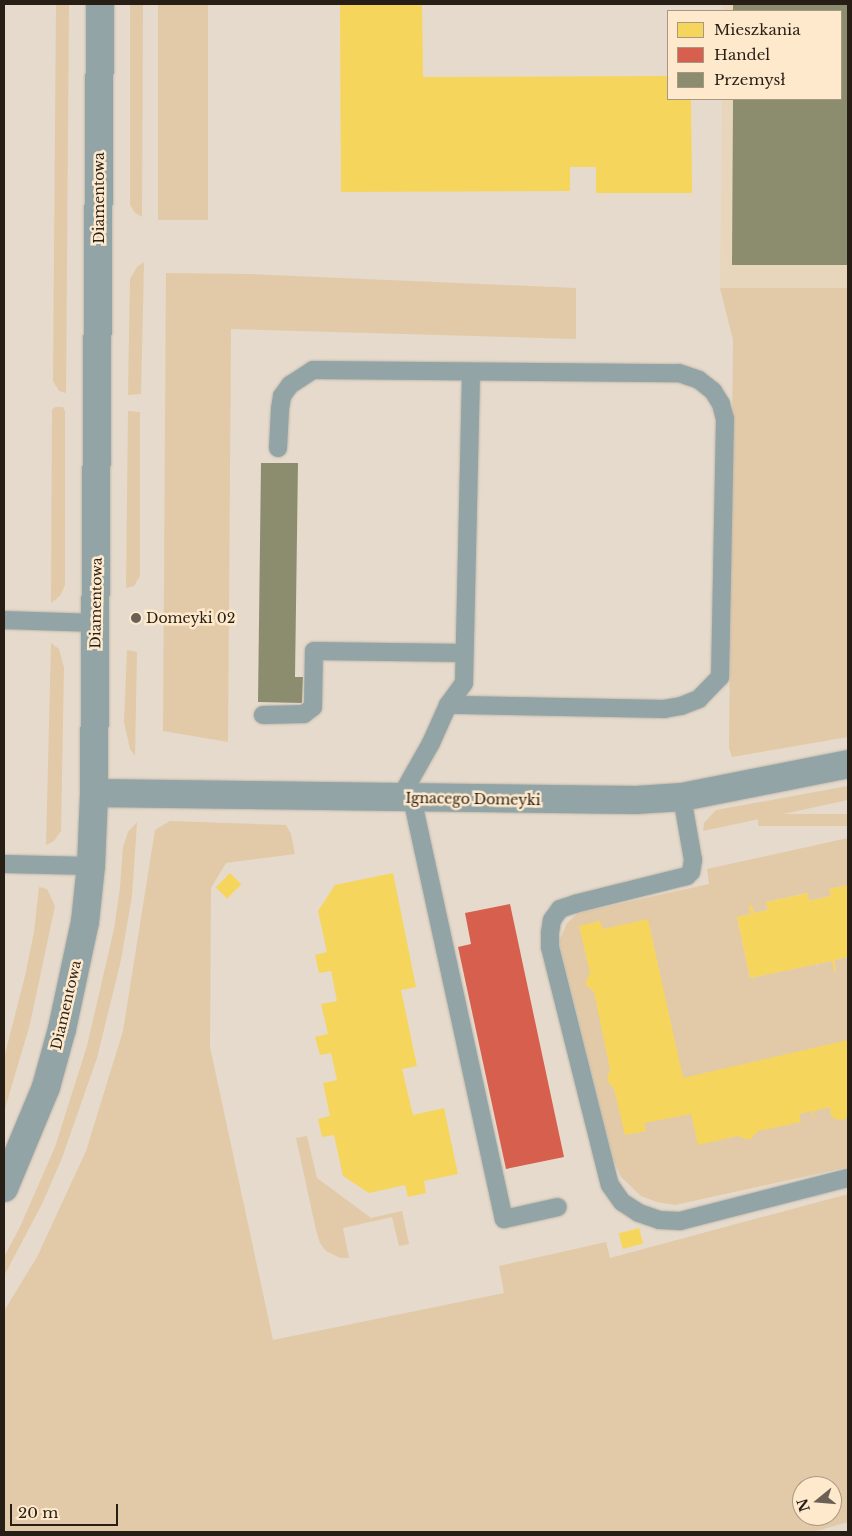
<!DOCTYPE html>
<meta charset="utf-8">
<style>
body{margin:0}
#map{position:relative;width:852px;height:1536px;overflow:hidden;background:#e5dacb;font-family:"Libre Baskerville",serif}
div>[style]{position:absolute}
.built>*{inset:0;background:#e8d6bc}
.green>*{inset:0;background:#e2caa8;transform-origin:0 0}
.homes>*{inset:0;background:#f6d55c;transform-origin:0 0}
.shops>*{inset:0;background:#d6604d}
.industry>*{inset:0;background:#8c8c6e}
.roads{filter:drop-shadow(0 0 1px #c0b8ad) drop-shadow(0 0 1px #c0b8ad)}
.service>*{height:18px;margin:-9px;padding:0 9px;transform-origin:9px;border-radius:9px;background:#92a4a5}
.minor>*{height:28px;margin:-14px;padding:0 14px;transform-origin:14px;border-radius:14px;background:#92a4a5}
.tertiary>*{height:28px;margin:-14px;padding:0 14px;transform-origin:14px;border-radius:14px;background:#92a4a5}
.dots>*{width:14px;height:14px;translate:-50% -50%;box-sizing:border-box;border:2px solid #fee9cd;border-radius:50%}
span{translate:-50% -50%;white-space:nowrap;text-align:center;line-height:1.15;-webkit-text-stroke:5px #fee9cd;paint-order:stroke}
.street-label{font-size:14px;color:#271f15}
.poi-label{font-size:14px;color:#271f15}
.left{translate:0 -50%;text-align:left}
.frame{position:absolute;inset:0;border:5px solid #271f15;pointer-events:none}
.legend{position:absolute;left:667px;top:10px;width:175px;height:90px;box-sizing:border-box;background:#fee9cd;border:1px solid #a89883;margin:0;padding:6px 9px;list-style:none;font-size:15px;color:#271f15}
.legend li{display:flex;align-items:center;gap:10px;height:25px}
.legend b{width:25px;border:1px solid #a89883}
.north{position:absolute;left:792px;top:1476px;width:50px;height:50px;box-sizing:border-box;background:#fee9cd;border:1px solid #a89883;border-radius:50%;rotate:253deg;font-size:14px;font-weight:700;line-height:20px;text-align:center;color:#271f15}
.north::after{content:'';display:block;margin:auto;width:18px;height:22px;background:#6a6055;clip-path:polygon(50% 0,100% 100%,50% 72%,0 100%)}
.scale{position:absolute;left:10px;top:1504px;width:108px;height:22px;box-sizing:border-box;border:2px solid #271f15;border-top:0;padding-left:6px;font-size:15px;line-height:18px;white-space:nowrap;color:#271f15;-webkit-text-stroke:4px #fee9cd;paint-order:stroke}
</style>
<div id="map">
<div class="built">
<div style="clip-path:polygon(723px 4px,848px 4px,848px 288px,720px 288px,722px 99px,841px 99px,841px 11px,723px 11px)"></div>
</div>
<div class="green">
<div style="clip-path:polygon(56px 4px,69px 4px,66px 393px,59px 391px,53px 381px)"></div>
<div style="clip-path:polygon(130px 4px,143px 4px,142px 217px,134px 212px,130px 204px)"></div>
<div style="left:158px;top:4px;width:50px;height:216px"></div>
<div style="clip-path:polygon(144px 262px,141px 394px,128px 395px,130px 279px,137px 267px)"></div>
<div style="clip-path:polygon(166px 273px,250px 274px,576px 288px,576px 339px,231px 329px,228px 742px,163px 731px)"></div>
<div style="clip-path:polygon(720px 288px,848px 288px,848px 737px,732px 757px,729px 748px,733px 340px)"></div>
<div style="clip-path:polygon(55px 407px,63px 407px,65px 411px,65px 585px,60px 596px,51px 603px,52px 410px)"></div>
<div style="clip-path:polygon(128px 411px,140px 412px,140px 576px,134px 586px,126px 588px)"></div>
<div style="clip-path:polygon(51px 643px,59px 649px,64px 668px,61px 831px,54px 841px,46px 845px)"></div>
<div style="clip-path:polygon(127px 650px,137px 652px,135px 756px,130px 749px,124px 722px)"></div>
<div style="clip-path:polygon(848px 786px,848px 800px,703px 831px,704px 823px,716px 810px)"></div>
<div style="left:848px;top:814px;width:12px;height:90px;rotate:90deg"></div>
<div style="clip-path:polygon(evenodd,170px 821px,286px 825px,291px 834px,295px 854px,226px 863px,211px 888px,210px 1047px,273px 1340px,504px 1293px,499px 1266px,606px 1242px,610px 1258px,848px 1194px,848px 1522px,813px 1532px,4px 1532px,4px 1311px,37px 1257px,86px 1151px,123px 1031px,155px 830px,170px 821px,802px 1486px,832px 1486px,832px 1516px,802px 1516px,802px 1486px)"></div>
<div style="clip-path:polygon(137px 822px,132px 896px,121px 960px,97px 1058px,62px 1158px,42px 1204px,4px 1276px,4px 1257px,20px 1227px,55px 1147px,87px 1046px,114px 929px,120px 888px,123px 847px,128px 832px)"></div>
<div style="clip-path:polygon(848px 838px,848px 885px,829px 889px,831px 896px,809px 901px,807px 893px,766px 902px,768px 910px,754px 913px,752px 906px,749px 906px,751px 914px,737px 917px,750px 978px,816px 964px,817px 967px,817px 964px,832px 961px,836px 972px,834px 960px,848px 957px,848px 1167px,675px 1205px,657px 1202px,641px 1196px,621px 1177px,613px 1159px,559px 942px,567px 923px,578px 913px,709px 884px,707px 869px)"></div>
<div style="clip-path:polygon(39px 887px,47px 889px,55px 906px,30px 1024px,4px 1112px,4px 1058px,25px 976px,34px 932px)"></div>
<div style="clip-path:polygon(307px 1136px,317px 1178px,371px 1218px,402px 1211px,409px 1244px,399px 1246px,392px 1217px,343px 1228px,349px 1258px,340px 1258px,326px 1251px,320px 1243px,316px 1230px,296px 1138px)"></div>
</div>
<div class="homes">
<div style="clip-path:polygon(340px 4px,422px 4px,423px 77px,668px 76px,668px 99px,691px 99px,692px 193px,596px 193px,596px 167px,570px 167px,570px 191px,341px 192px)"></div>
<div style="left:230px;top:873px;width:16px;height:20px;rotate:45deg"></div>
<div style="clip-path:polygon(393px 873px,416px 987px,401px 990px,417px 1066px,402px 1069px,413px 1115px,444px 1108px,458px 1174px,424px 1181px,426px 1193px,408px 1197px,405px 1185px,369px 1193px,343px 1176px,334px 1135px,322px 1137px,318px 1119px,330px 1116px,323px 1083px,337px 1080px,331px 1053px,320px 1055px,315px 1037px,328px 1034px,321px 1004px,337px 1001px,331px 971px,319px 973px,315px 955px,327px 952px,318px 911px,335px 885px)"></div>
<div style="clip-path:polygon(848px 885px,848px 957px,834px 960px,836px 972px,834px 972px,832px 961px,750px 978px,737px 917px,751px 914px,749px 906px,752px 905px,754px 913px,768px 910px,766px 902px,808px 893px,809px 901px,831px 896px,829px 889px)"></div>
<div style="clip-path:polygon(648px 919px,683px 1078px,848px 1040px,848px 1117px,842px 1120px,835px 1119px,831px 1116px,830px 1107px,813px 1111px,815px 1120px,811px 1111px,799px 1114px,801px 1122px,758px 1131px,750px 1140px,737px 1136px,698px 1145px,691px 1114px,644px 1123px,646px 1131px,625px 1135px,614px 1089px,607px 1080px,610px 1069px,594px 992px,585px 984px,590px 973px,579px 926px,600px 921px,603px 929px)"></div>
<div style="left:639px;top:1228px;width:16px;height:21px;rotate:75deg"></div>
</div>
<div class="shops">
<div style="clip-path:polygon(510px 904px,564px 1157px,506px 1169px,458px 947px,471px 944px,465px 913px)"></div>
</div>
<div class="industry">
<div style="clip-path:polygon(733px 4px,848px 4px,848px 265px,732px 265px,733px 99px,841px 99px,841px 11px,733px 11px)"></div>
<div style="clip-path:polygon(261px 463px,298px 463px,295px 677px,303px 677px,302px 703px,258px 702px)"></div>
</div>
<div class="roads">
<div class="service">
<div style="left:278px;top:448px;width:39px;rotate:-87deg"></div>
<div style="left:280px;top:409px;width:13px;rotate:-81deg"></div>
<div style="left:282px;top:396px;width:14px;rotate:-54deg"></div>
<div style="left:290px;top:385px;width:27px;rotate:-33deg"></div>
<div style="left:313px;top:370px;width:366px;rotate:0.5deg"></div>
<div style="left:679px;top:373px;width:21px;rotate:19deg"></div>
<div style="left:699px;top:380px;width:18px;rotate:38deg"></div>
<div style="left:713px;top:391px;width:15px;rotate:58deg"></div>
<div style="left:721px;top:404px;width:16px;rotate:75deg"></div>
<div style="left:725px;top:419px;width:258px;rotate:91.1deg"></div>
<div style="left:720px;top:677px;width:30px;rotate:134deg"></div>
<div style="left:699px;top:699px;width:19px;rotate:159deg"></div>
<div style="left:681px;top:706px;width:17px;rotate:170deg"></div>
<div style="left:664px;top:709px;width:216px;rotate:-178.9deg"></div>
<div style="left:4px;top:620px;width:91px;rotate:1.9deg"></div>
<div style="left:263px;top:715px;width:41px;rotate:-1.4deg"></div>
<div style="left:304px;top:714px;width:11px;rotate:-38deg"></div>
<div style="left:313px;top:707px;width:56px;rotate:-89deg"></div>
<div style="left:314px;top:651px;width:150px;rotate:0.8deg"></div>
<div style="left:682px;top:797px;width:64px;rotate:80.1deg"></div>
<div style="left:693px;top:860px;width:12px;rotate:99deg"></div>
<div style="left:691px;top:872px;width:6px;rotate:135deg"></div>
<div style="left:687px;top:876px;width:115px;rotate:166deg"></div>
<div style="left:575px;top:904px;width:16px;rotate:162deg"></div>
<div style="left:560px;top:909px;width:14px;rotate:126deg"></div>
<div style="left:552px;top:920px;width:13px;rotate:99deg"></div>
<div style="left:550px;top:933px;width:14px;rotate:90deg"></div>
<div style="left:550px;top:947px;width:245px;rotate:75.9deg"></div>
<div style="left:610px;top:1185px;width:21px;rotate:55deg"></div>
<div style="left:622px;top:1202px;width:20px;rotate:33deg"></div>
<div style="left:639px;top:1213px;width:21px;rotate:19deg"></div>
<div style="left:659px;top:1220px;width:21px;rotate:3deg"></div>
<div style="left:680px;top:1221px;width:173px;rotate:-14.4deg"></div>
<div style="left:400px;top:798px;width:63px;rotate:-60.6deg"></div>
<div style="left:431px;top:743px;width:42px;rotate:-65.9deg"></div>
<div style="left:448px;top:705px;width:27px;rotate:-54deg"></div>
<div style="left:464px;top:683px;width:311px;rotate:-88.7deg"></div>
<div style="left:412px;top:798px;width:431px;rotate:77.7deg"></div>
<div style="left:504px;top:1219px;width:55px;rotate:-12.5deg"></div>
<div style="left:4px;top:864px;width:87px;rotate:1.3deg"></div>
</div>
<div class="minor">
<div style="left:94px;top:793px;width:542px;rotate:0.74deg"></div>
<div style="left:636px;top:800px;width:46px;rotate:-3.7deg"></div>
<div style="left:682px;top:797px;width:169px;rotate:-11.2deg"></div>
</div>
<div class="tertiary">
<div style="left:4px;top:1188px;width:109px;rotate:-67.4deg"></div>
<div style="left:46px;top:1087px;width:60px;rotate:-74.6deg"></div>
<div style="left:62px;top:1029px;width:109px;rotate:-77.9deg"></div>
<div style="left:85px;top:922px;width:56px;rotate:-83.9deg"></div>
<div style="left:91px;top:866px;width:73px;rotate:-87.6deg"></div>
<div style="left:94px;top:793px;width:789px;rotate:-89.56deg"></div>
</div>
</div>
<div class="dots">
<div style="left:136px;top:618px;background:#6a6055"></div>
</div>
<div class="street-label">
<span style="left:99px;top:198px;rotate:-90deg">Diamentowa</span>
<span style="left:96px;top:603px;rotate:-89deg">Diamentowa</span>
<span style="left:473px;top:799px;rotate:1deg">Ignacego Domeyki</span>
<span style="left:66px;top:1005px;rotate:-77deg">Diamentowa</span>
</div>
<div class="poi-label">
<span class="left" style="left:146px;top:618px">Domeyki 02</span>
</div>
<div class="frame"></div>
<ul class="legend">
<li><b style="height:14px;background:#f6d55c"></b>Mieszkania</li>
<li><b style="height:14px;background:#d6604d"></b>Handel</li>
<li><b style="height:14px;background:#8c8c6e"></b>Przemysł</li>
</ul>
<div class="north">N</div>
<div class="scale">20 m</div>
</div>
